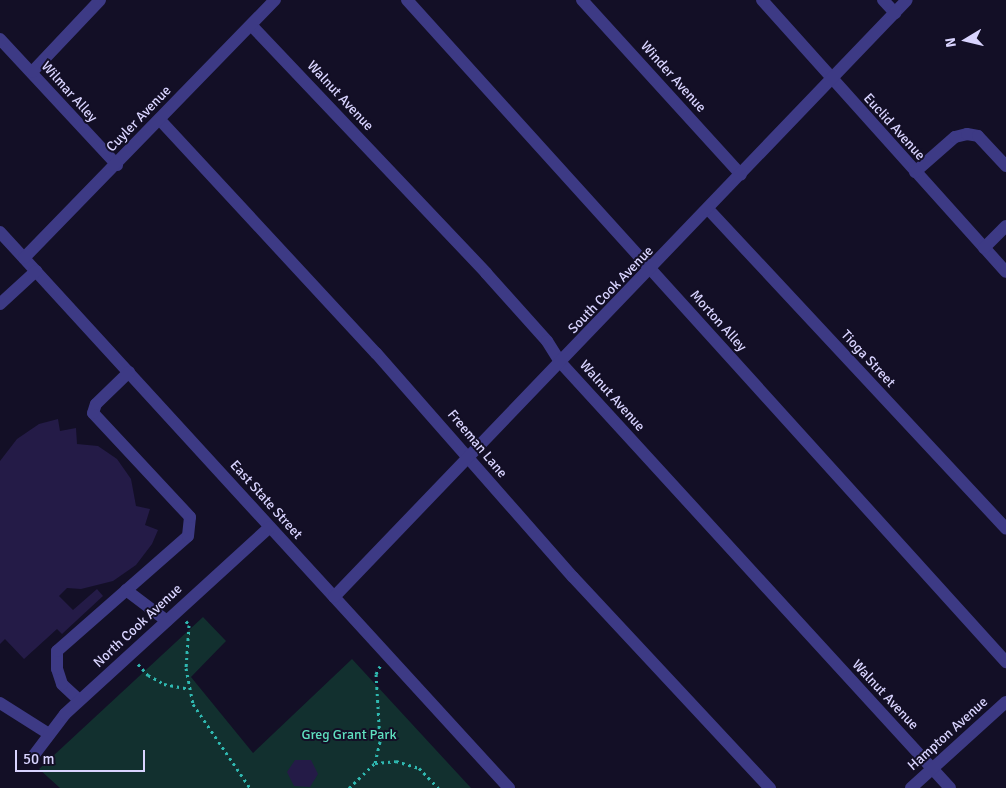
<!DOCTYPE html>
<style>
body{margin:0}
#map{position:relative;width:1006px;height:788px;overflow:hidden;background:#130f26;font-family:Signika,sans-serif}
div>[style]{position:absolute}
.green>*{inset:0;background:#12302f}
.building>*{inset:0;background:#241b47}
.path>*{height:3px;margin-top:-1.5px;transform-origin:0;background:repeating-linear-gradient(90deg,#2fb8b0 0 2.5px,transparent 0 6.5px)}
.minor>*{height:12px;margin:-6px;padding:0 6px;transform-origin:6px;border-radius:6px;background:#3d3a85}
span{translate:-50% -50%;white-space:nowrap;text-align:center;line-height:1.15;-webkit-text-stroke:4px #130f26;paint-order:stroke}
.street-label{font-size:14px;color:#d9d4ff}
.park-label{font-size:14px;color:#5fe0c0}
.north{position:absolute;left:941px;top:15px;width:50px;height:50px;-webkit-text-stroke:4px #130f26;paint-order:stroke;rotate:261deg;font-size:14px;font-weight:700;line-height:20px;text-align:center;color:#d9d4ff}
.north::after{content:'';display:block;margin:auto;width:18px;height:22px;background:#d9d4ff;clip-path:polygon(50% 0,100% 100%,50% 72%,0 100%)}
.scale{position:absolute;left:15px;top:750px;width:130px;height:22px;box-sizing:border-box;border:2px solid #d9d4ff;border-top:0;padding-left:6px;font-size:15px;line-height:18px;white-space:nowrap;color:#d9d4ff;-webkit-text-stroke:4px #130f26;paint-order:stroke}
</style>
<div id="map">
<div class="green">
<div style="clip-path:polygon(203px 617px,226px 641px,191px 677px,253px 753px,352px 659px,471px 788px,60px 788px,39px 769px)"></div>
</div>
<div class="building">
<div style="clip-path:polygon(58px 419px,60px 431px,76px 428px,77px 444px,98px 446px,117px 459px,131px 479px,136px 506px,150px 509px,145px 525px,158px 530px,152px 544px,136px 565px,113px 581px,81px 589px,67px 588px,59px 596px,73px 610px,97px 589px,103px 596px,62px 634px,57px 629px,24px 659px,5px 639px,0 644px,0 461px,17px 439px,39px 424px)"></div>
<div style="clip-path:polygon(295px 760px,311px 760px,318px 774px,310px 787px,294px 786px,287px 772px)"></div>
</div>
<div class="path">
<div style="left:186px;top:621px;width:5px;rotate:53deg"></div>
<div style="left:189px;top:625px;width:43px;rotate:94deg"></div>
<div style="left:186px;top:668px;width:37px;rotate:79deg"></div>
<div style="left:193px;top:704px;width:102px;rotate:55.8deg"></div>
<div style="left:138px;top:664px;width:15px;rotate:48deg"></div>
<div style="left:148px;top:675px;width:18px;rotate:29deg"></div>
<div style="left:164px;top:684px;width:25px;rotate:11deg"></div>
<div style="left:375px;top:763px;width:23px;rotate:-77deg"></div>
<div style="left:380px;top:741px;width:67px;rotate:-93.4deg"></div>
<div style="left:376px;top:674px;width:9px;rotate:-63deg"></div>
<div style="left:349px;top:788px;width:36px;rotate:-44deg"></div>
<div style="left:375px;top:763px;width:21px;rotate:-5deg"></div>
<div style="left:396px;top:761px;width:24px;rotate:17deg"></div>
<div style="left:419px;top:768px;width:28px;rotate:46deg"></div>
</div>
<div class="minor">
<div style="left:407px;top:0;width:893px;rotate:47.86deg"></div>
<div style="left:582px;top:0;width:236px;rotate:47.7deg"></div>
<div style="left:762px;top:0;width:365px;rotate:48.1deg"></div>
<div style="left:883px;top:0;width:18px;rotate:47deg"></div>
<div style="left:251px;top:25px;width:342px;rotate:46.5deg"></div>
<div style="left:486px;top:273px;width:91px;rotate:48.1deg"></div>
<div style="left:547px;top:341px;width:26px;rotate:58deg"></div>
<div style="left:561px;top:363px;width:576px;rotate:47.53deg"></div>
<div style="left:0;top:39px;width:172px;rotate:47.1deg"></div>
<div style="left:32px;top:72px;width:99px;rotate:-46.6deg"></div>
<div style="left:160px;top:120px;width:318px;rotate:47.2deg"></div>
<div style="left:376px;top:353px;width:298px;rotate:48.7deg"></div>
<div style="left:573px;top:577px;width:289px;rotate:47deg"></div>
<div style="left:915px;top:172px;width:53px;rotate:-41.2deg"></div>
<div style="left:955px;top:137px;width:12px;rotate:-14deg"></div>
<div style="left:967px;top:134px;width:11px;rotate:10deg"></div>
<div style="left:978px;top:136px;width:41px;rotate:47deg"></div>
<div style="left:708px;top:209px;width:437px;rotate:47deg"></div>
<div style="left:0;top:232px;width:754px;rotate:47.53deg"></div>
<div style="left:984px;top:248px;width:31px;rotate:-45deg"></div>
<div style="left:24px;top:258px;width:360px;rotate:-45.8deg"></div>
<div style="left:0;top:304px;width:49px;rotate:-42.5deg"></div>
<div style="left:126px;top:590px;width:51px;rotate:37.1deg"></div>
<div style="left:334px;top:597px;width:827px;rotate:-46.18deg"></div>
<div style="left:79px;top:700px;width:23px;rotate:-137deg"></div>
<div style="left:62px;top:684px;width:16px;rotate:-108deg"></div>
<div style="left:57px;top:669px;width:18px;rotate:-90deg"></div>
<div style="left:57px;top:651px;width:174px;rotate:-41.3deg"></div>
<div style="left:188px;top:536px;width:19px;rotate:-84deg"></div>
<div style="left:190px;top:517px;width:142px;rotate:-133deg"></div>
<div style="left:93px;top:413px;width:9px;rotate:-72deg"></div>
<div style="left:96px;top:404px;width:46px;rotate:-44.1deg"></div>
<div style="left:0;top:703px;width:58px;rotate:32.3deg"></div>
<div style="left:34px;top:755px;width:51px;rotate:-52.9deg"></div>
<div style="left:65px;top:714px;width:277px;rotate:-42.4deg"></div>
<div style="left:911px;top:788px;width:128px;rotate:-42.2deg"></div>
</div>
<div class="street-label">
<span style="left:673px;top:77px;rotate:48deg">Winder Avenue</span>
<span style="left:69px;top:92px;rotate:48deg">Wilmar Alley</span>
<span style="left:340px;top:96px;rotate:47deg">Walnut Avenue</span>
<span style="left:139px;top:119px;rotate:-46deg">Cuyler Avenue</span>
<span style="left:894px;top:127px;rotate:48deg">Euclid Avenue</span>
<span style="left:611px;top:290px;rotate:-46deg">South Cook Avenue</span>
<span style="left:718px;top:321px;rotate:48deg">Morton Alley</span>
<span style="left:868px;top:359px;rotate:47deg">Tioga Street</span>
<span style="left:612px;top:396px;rotate:48deg">Walnut Avenue</span>
<span style="left:477px;top:444px;rotate:50deg">Freeman Lane</span>
<span style="left:266px;top:500px;rotate:48deg">East State Street</span>
<span style="left:138px;top:626px;rotate:-43deg">North Cook Avenue</span>
<span style="left:885px;top:695px;rotate:47deg">Walnut Avenue</span>
<span style="left:948px;top:734px;rotate:-42deg">Hampton Avenue</span>
</div>
<div class="park-label">
<span style="left:349px;top:735px">Greg Grant Park</span>
</div>
<div class="north">N</div>
<div class="scale">50 m</div>
</div>
